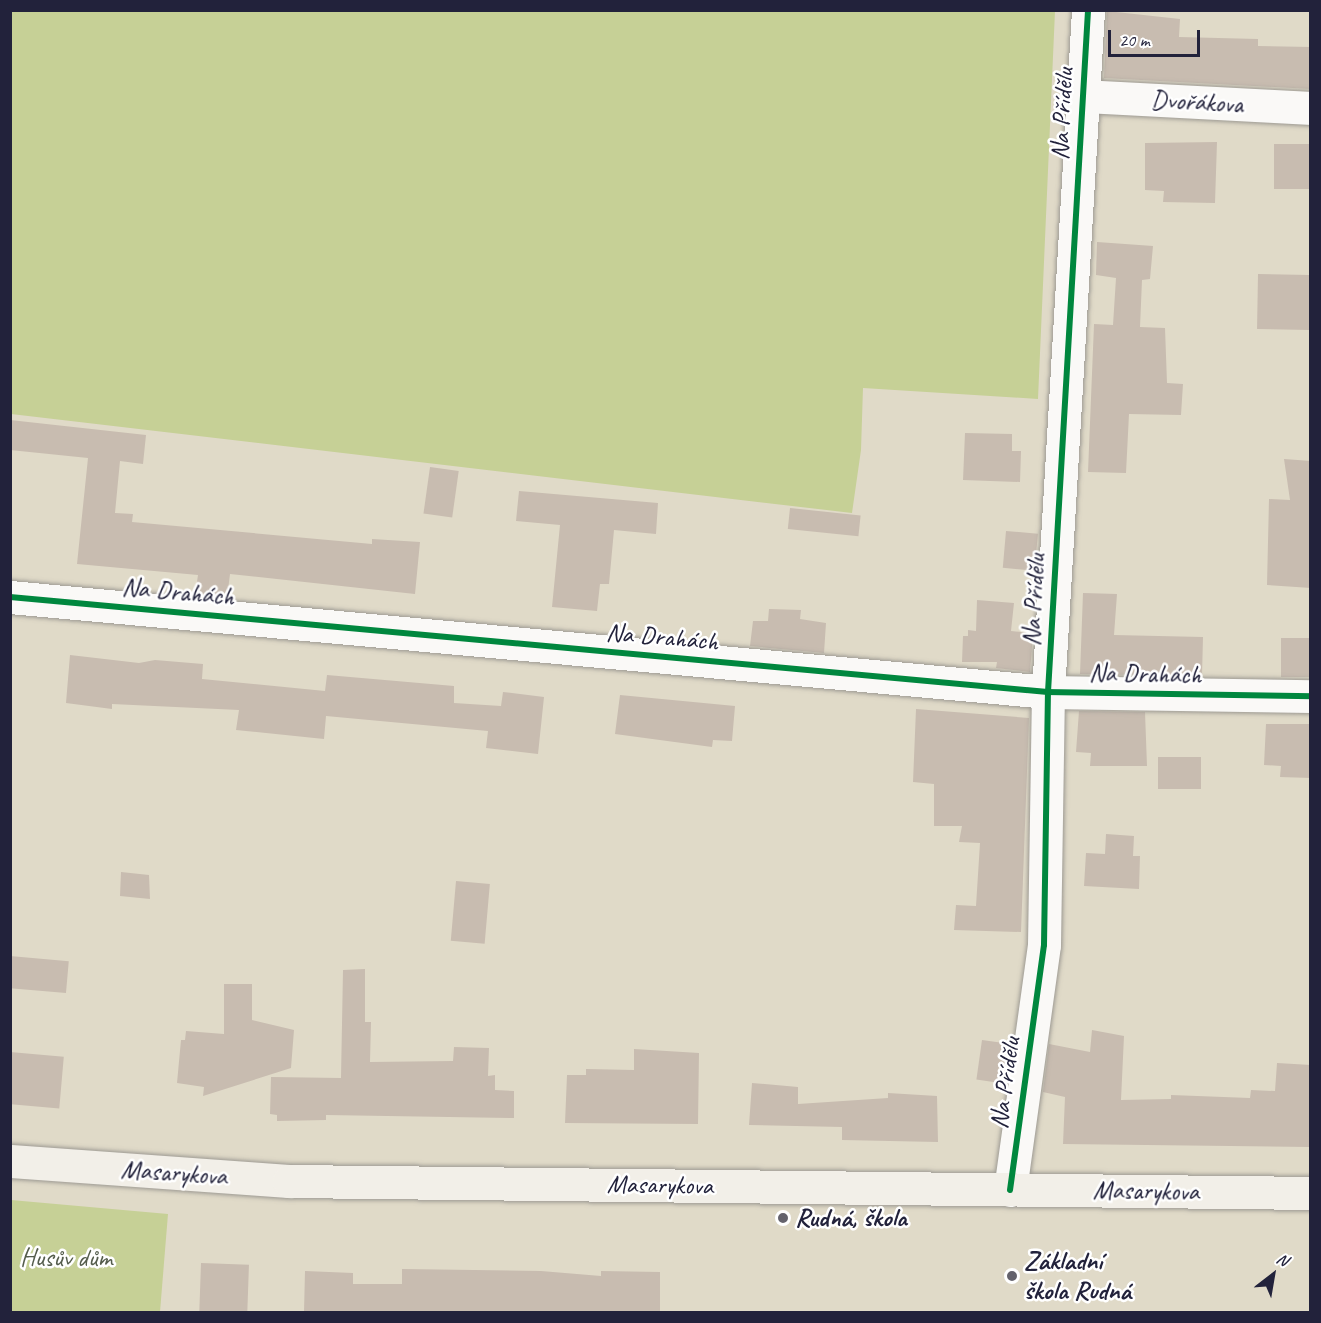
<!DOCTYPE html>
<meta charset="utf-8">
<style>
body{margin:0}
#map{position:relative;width:1321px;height:1323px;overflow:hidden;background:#e0dac8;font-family:Caveat,sans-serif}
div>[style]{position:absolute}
.green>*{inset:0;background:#c6d096}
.building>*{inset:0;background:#c8bcb0;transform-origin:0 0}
.roads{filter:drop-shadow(0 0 2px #9d9a93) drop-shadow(0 0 2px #9d9a93)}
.street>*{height:33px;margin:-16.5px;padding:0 16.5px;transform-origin:16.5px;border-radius:16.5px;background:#faf9f7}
.secondary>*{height:33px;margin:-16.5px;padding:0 16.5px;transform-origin:16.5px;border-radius:16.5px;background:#f2efe8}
.cycleway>*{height:6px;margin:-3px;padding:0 3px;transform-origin:3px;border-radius:3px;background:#00873e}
.dots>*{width:16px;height:16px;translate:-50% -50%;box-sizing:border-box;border:3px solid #fff;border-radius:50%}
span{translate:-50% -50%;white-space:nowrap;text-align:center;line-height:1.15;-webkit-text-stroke:5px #fff;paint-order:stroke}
.street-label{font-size:26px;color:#22223b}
.poi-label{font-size:26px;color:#22223b;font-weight:700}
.left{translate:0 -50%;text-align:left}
.park-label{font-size:26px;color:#545c4c}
.frame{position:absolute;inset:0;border:12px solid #22223b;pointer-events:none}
.north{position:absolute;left:1243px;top:1245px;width:60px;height:60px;-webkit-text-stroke:4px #fff;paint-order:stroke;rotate:31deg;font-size:16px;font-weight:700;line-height:24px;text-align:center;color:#22223b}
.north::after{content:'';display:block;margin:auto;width:21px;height:27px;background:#22223b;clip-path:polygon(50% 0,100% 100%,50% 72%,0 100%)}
.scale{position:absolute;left:1108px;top:30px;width:92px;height:27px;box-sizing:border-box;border:3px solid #22223b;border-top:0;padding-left:8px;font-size:18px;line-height:21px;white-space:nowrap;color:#22223b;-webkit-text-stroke:4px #fff;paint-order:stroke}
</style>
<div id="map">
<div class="green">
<div style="clip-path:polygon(11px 10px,1055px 11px,1038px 399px,863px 388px,861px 450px,852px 513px,11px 414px)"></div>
<div style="clip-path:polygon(11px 1200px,168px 1214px,160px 1312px,11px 1312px)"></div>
</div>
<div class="building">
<div style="clip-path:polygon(1107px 11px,1180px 19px,1179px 37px,1258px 39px,1258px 46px,1311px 47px,1311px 89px,1104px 78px)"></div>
<div style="clip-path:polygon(1217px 142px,1215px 203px,1163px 202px,1164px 191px,1145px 190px,1145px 143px)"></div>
<div style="left:1274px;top:144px;width:37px;height:45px"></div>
<div style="clip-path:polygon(1097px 242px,1153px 246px,1150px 279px,1142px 280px,1140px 327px,1165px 328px,1167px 383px,1183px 384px,1181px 415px,1129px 414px,1126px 473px,1088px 472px,1094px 324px,1113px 325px,1116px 278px,1096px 275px)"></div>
<div style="left:1258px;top:274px;width:52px;height:55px;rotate:1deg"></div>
<div style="clip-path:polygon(10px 420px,146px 435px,143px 464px,120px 461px,115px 513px,133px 514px,132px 522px,372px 544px,372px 539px,420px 542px,415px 594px,230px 574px,227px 598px,195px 595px,198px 575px,77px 564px,88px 458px,10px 450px)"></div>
<div style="clip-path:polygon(965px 433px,1012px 434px,1012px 451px,1021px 451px,1020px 482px,963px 480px)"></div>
<div style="clip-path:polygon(1284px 459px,1311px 461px,1311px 588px,1267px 585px,1269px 499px,1290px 500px)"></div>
<div style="left:430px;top:467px;width:29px;height:47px;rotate:8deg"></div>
<div style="clip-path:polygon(519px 491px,658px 503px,656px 534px,614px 530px,609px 584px,600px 584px,597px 611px,552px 607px,560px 525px,516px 521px)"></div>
<div style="left:790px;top:508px;width:71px;height:21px;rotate:6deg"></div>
<div style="left:1006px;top:531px;width:32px;height:37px;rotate:5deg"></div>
<div style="clip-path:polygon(1083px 593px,1117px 594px,1114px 635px,1203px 637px,1202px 676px,1080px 674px)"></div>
<div style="clip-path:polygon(977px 600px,1014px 603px,1011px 631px,1033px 633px,1030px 672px,996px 668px,997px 662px,962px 662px,963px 636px,968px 636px,968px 630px,976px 631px)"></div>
<div style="clip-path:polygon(769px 609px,801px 610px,800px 619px,826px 623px,824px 653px,750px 646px,753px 621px,768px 621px)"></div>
<div style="left:1281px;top:638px;width:30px;height:39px"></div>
<div style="clip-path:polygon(70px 655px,139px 663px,155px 660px,203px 664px,202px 679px,325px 691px,327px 675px,454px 686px,454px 703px,501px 706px,503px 692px,544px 697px,538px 754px,486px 748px,488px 731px,326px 716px,324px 739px,236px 730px,239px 710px,112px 704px,112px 709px,66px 703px)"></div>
<div style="clip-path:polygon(620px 695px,735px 706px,732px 741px,713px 740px,712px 747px,615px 734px)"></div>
<div style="clip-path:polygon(916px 709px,1029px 718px,1021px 932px,954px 930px,956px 905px,976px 906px,980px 843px,959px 842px,962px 826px,934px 826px,934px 784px,913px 782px)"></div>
<div style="clip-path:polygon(1079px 711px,1145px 712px,1147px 766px,1090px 766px,1091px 753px,1076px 752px)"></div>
<div style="clip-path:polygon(1266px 724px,1311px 724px,1311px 778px,1280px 777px,1281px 766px,1264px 765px)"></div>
<div style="left:1158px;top:757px;width:43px;height:32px"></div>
<div style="clip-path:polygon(1106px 834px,1134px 836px,1133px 856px,1140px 856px,1139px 889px,1084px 886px,1086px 853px,1105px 854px)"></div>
<div style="clip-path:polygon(121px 872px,149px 875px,150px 899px,120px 896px)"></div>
<div style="left:456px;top:881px;width:34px;height:60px;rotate:5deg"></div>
<div style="left:10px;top:956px;width:59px;height:32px;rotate:5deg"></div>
<div style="clip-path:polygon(365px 969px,365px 1022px,371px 1022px,370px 1062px,453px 1061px,454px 1047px,489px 1048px,488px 1076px,495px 1075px,495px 1090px,514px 1091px,514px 1118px,326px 1115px,326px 1120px,277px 1121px,277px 1115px,270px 1114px,271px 1077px,341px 1078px,343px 970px)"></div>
<div style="clip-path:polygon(224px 984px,252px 984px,252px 1020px,294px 1030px,291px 1068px,203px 1096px,204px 1087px,177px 1083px,181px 1040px,185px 1040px,186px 1031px,224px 1034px)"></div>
<div style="clip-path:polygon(1092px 1030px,1124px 1036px,1121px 1100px,1171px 1099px,1171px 1095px,1250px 1098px,1251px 1090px,1275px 1091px,1277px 1063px,1311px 1065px,1309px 1147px,1063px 1144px,1065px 1097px,1043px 1092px,1049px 1044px,1090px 1052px)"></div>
<div style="left:982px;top:1040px;width:29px;height:40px;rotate:8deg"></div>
<div style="clip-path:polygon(634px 1049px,699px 1053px,698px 1124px,565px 1123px,567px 1075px,586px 1075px,586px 1069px,634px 1070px)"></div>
<div style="left:10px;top:1052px;width:54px;height:52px;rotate:5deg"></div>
<div style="clip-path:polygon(752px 1083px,798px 1087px,798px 1104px,888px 1098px,888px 1093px,937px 1096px,938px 1142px,842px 1140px,842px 1127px,749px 1125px)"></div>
<div style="left:201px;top:1263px;width:48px;height:49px;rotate:2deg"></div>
<div style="clip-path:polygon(402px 1269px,541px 1271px,601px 1276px,601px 1271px,660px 1272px,660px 1312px,304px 1312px,305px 1271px,353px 1273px,353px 1284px,402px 1284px)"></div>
</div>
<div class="roads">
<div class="street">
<div style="left:1083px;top:96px;width:227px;rotate:3deg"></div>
<div style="left:10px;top:597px;width:1042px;rotate:5.23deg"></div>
<div style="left:1048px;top:692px;width:262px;rotate:0.9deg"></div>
<div style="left:1010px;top:1190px;width:247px;rotate:-82.1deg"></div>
<div style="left:1044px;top:945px;width:253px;rotate:-89.1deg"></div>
<div style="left:1048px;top:692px;width:683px;rotate:-86.64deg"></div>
</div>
<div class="secondary">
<div style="left:10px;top:1161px;width:280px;rotate:4.1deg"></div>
<div style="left:289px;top:1181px;width:1021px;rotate:0.67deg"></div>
</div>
</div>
<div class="cycleway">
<div style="left:10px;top:597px;width:1042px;rotate:5.23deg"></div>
<div style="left:1048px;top:692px;width:262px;rotate:0.9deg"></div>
<div style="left:1010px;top:1190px;width:247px;rotate:-82.1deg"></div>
<div style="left:1044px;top:945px;width:253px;rotate:-89.1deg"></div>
<div style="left:1048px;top:692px;width:683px;rotate:-86.64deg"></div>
</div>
<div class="dots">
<div style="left:783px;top:1218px;background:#64626c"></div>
<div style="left:1012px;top:1276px;background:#64626c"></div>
</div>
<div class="street-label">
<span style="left:1197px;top:102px;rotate:3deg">Dvořákova</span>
<span style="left:1062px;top:114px;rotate:-87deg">Na Přídělu</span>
<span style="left:178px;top:592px;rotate:5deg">Na Drahách</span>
<span style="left:1034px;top:600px;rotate:-87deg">Na Přídělu</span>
<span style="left:662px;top:637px;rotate:5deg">Na Drahách</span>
<span style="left:1145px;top:674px;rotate:1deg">Na Drahách</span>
<span style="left:1005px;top:1083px;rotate:-82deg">Na Přídělu</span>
<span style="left:174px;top:1173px;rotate:4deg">Masarykova</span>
<span style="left:660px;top:1185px;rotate:1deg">Masarykova</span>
<span style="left:1146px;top:1191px;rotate:1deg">Masarykova</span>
</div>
<div class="poi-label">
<span class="left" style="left:795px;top:1218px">Rudná, škola</span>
<span class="left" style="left:1024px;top:1276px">Základní<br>škola Rudná</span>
</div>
<div class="park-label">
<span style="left:66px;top:1258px">Husův dům</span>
</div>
<div class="frame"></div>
<div class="north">N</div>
<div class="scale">20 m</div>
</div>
